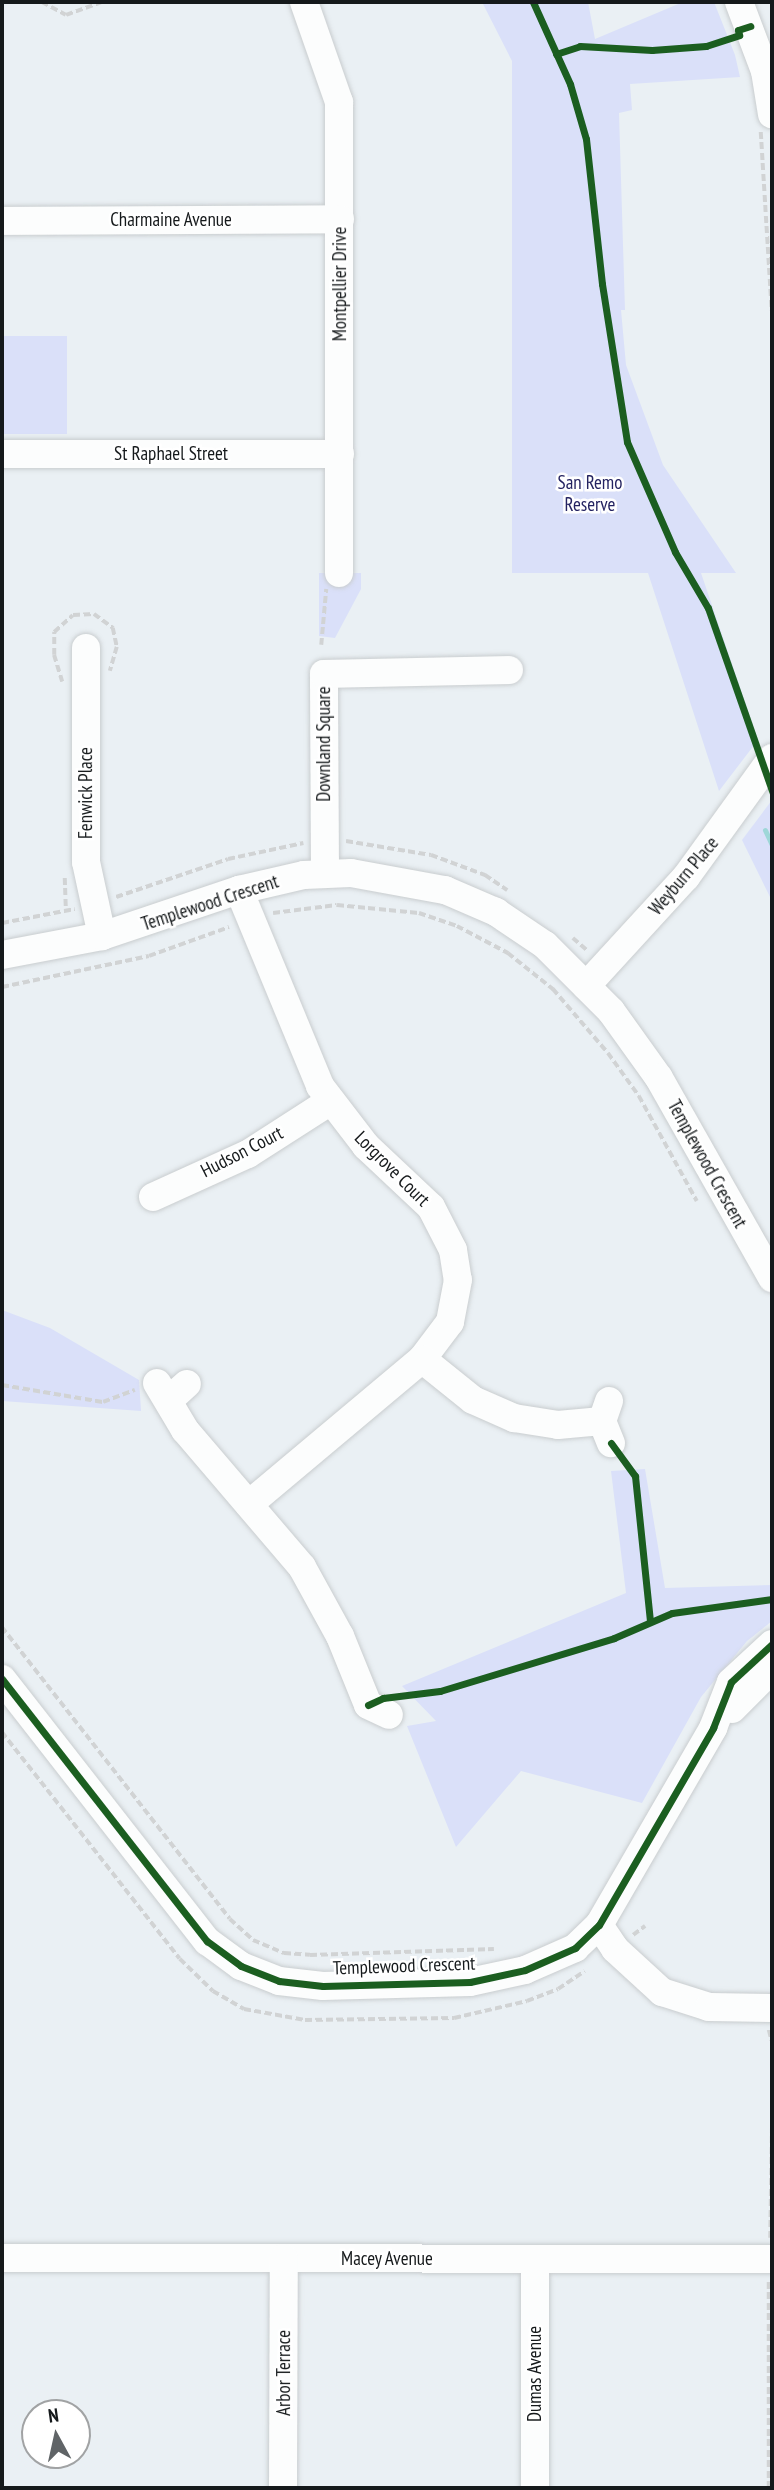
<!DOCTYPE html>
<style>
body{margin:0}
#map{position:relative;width:774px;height:2490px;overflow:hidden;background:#eaf0f4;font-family:"PT Sans Narrow",sans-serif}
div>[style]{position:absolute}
.green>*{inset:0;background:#dae0f9;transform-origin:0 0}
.stream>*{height:5px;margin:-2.5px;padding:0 2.5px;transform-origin:2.5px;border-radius:2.5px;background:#9ed7d8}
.path>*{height:3.5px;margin-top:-1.75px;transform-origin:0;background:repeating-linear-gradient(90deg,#d1d3d4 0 7px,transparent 0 10.5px)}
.roads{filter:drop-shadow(0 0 2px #c9cdcf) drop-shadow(0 0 2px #c9cdcf)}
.minor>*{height:28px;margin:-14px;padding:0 14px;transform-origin:14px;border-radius:14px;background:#fcfdfd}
.cycleway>*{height:7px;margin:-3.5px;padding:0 3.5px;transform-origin:3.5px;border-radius:3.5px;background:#1b5e20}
span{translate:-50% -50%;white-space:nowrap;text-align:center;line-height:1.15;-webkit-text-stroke:5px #fff;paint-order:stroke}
.street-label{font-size:19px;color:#15191b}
.park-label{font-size:19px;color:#242361}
.frame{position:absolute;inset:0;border:4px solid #15191b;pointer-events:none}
.north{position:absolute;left:21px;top:2399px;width:70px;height:70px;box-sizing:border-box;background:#fff;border:2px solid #a1a3a4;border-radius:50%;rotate:352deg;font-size:19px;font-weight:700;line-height:28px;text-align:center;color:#15191b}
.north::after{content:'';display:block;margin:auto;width:24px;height:32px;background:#606467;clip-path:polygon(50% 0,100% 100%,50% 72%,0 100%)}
</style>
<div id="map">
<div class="green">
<div style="clip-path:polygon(482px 2px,588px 2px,595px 39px,683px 2px,714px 2px,735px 55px,740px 77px,630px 84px,632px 110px,619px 113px,625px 310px,621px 310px,626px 365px,663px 465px,736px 573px,701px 573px,758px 740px,719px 791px,648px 573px,512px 573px,512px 61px)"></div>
<div style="left:67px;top:336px;width:98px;height:65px;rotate:90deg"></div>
<div style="clip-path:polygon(319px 573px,361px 573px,361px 589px,335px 638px,319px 636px)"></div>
<div style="clip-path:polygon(772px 800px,772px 901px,742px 840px)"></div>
<div style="clip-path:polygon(2px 1310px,50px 1328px,139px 1380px,141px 1411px,2px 1401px)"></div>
<div style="clip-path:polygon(645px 1469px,665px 1588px,772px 1585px,772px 1621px,747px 1641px,701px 1697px,642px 1803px,521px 1771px,456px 1847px,407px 1726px,436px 1721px,402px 1686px,626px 1593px,611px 1471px)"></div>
</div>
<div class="stream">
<div style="left:765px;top:830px;width:17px;rotate:65deg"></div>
</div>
<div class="path">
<div style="left:42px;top:2px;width:27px;rotate:28deg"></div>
<div style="left:66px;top:15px;width:37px;rotate:-20deg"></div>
<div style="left:761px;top:132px;width:179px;rotate:86.5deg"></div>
<div style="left:321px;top:645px;width:56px;rotate:-84.9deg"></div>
<div style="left:62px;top:682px;width:28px;rotate:-107deg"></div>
<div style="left:54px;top:655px;width:23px;rotate:-90deg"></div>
<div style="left:54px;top:632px;width:25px;rotate:-42deg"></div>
<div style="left:73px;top:615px;width:21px;rotate:-3deg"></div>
<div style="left:94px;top:614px;width:24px;rotate:36deg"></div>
<div style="left:113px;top:628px;width:19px;rotate:78deg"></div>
<div style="left:117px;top:647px;width:25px;rotate:106deg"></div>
<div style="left:346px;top:841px;width:86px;rotate:9.4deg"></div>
<div style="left:431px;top:855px;width:58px;rotate:20.3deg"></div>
<div style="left:485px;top:875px;width:27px;rotate:34deg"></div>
<div style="left:65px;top:878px;width:33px;rotate:88deg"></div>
<div style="left:116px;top:897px;width:118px;rotate:-18.7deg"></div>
<div style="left:228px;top:859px;width:77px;rotate:-12deg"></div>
<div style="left:273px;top:913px;width:64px;rotate:-7.1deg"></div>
<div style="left:337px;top:905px;width:82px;rotate:5.6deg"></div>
<div style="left:419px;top:913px;width:40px;rotate:18.9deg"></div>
<div style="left:457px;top:926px;width:58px;rotate:27.9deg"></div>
<div style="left:508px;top:953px;width:58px;rotate:38.7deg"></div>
<div style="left:553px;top:989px;width:84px;rotate:49.3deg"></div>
<div style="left:608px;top:1053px;width:53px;rotate:54.2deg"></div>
<div style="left:639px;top:1096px;width:120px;rotate:61.1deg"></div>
<div style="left:2px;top:923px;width:74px;rotate:-10.9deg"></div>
<div style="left:573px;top:938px;width:20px;rotate:41deg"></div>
<div style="left:2px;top:987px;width:150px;rotate:-11.9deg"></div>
<div style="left:149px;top:956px;width:85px;rotate:-19.9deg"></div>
<div style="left:2px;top:1385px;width:102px;rotate:9.6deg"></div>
<div style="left:103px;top:1402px;width:34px;rotate:-21deg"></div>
<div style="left:2px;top:1627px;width:370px;rotate:52deg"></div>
<div style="left:230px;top:1919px;width:31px;rotate:42deg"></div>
<div style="left:253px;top:1940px;width:34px;rotate:23deg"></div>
<div style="left:284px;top:1953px;width:26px;rotate:4deg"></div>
<div style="left:310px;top:1955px;width:184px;rotate:-1.9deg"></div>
<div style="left:2px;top:1732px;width:288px;rotate:51.9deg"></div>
<div style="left:180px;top:1959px;width:46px;rotate:44.1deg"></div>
<div style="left:213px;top:1991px;width:36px;rotate:30deg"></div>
<div style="left:244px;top:2009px;width:62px;rotate:10.2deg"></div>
<div style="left:305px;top:2020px;width:149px;rotate:-0.8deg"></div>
<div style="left:454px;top:2018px;width:75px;rotate:-13.1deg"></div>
<div style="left:527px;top:2001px;width:33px;rotate:-21deg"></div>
<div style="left:558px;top:1989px;width:32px;rotate:-34deg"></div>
<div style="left:633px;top:1935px;width:15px;rotate:-37deg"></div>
<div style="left:769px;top:2030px;width:11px;rotate:75deg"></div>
<div style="left:770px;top:2238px;width:121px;rotate:-89.1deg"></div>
<div style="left:769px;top:2282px;width:206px;rotate:90deg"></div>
</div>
<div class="roads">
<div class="minor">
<div style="left:304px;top:2px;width:106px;rotate:70.7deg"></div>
<div style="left:339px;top:102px;width:471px;rotate:90deg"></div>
<div style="left:739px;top:2px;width:74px;rotate:69.4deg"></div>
<div style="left:765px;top:71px;width:44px;rotate:80.8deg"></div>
<div style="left:2px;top:221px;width:338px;rotate:-0.3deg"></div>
<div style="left:2px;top:454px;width:338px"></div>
<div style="left:86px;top:648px;width:214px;rotate:90deg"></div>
<div style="left:86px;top:862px;width:76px;rotate:77.8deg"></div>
<div style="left:325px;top:873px;width:199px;rotate:-90.3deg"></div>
<div style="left:324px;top:674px;width:185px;rotate:-1.2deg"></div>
<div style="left:239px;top:890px;width:212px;rotate:67.5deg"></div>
<div style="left:320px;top:1086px;width:76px;rotate:52.5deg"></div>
<div style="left:366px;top:1146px;width:89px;rotate:43.2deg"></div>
<div style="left:431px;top:1207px;width:48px;rotate:62.9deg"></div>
<div style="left:453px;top:1250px;width:30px;rotate:81deg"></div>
<div style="left:458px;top:1280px;width:43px;rotate:100.8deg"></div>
<div style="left:450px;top:1322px;width:46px;rotate:127.1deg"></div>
<div style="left:422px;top:1359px;width:226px;rotate:140deg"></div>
<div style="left:2px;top:955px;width:102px;rotate:-10.8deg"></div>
<div style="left:102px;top:936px;width:145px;rotate:-18.6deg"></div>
<div style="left:239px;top:890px;width:67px;rotate:-13deg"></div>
<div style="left:304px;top:875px;width:47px;rotate:-2.4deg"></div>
<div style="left:351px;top:873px;width:96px;rotate:10.3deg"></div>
<div style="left:445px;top:890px;width:56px;rotate:23.3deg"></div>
<div style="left:496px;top:912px;width:59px;rotate:34deg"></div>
<div style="left:545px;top:945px;width:93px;rotate:45deg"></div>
<div style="left:611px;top:1011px;width:82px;rotate:54.4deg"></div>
<div style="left:659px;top:1078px;width:230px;rotate:60.5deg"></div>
<div style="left:586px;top:986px;width:148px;rotate:-47.5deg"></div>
<div style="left:686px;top:877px;width:147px;rotate:-54.1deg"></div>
<div style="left:153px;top:1197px;width:104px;rotate:-24.4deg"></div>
<div style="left:248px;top:1154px;width:96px;rotate:-32.7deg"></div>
<div style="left:422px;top:1359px;width:65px;rotate:38.8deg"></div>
<div style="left:473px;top:1400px;width:45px;rotate:23.7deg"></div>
<div style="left:514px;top:1418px;width:45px;rotate:9deg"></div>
<div style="left:558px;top:1425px;width:44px;rotate:-5.2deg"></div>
<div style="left:157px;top:1383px;width:55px;rotate:59.2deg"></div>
<div style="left:185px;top:1430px;width:180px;rotate:49.5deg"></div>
<div style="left:302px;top:1567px;width:79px;rotate:61.2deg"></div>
<div style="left:340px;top:1636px;width:74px;rotate:67.9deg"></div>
<div style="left:368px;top:1705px;width:23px;rotate:25deg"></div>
<div style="left:169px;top:1400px;width:24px;rotate:-42deg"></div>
<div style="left:609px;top:1401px;width:21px;rotate:109deg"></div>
<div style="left:602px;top:1421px;width:24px;rotate:68deg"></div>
<div style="left:2px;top:1679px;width:333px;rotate:52deg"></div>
<div style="left:207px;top:1941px;width:42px;rotate:36.3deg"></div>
<div style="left:241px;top:1966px;width:41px;rotate:21.5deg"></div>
<div style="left:279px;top:1981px;width:44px;rotate:6.5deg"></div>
<div style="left:323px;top:1986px;width:147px;rotate:-1.6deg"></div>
<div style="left:470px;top:1982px;width:56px;rotate:-12.3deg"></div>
<div style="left:525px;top:1970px;width:55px;rotate:-23.7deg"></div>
<div style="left:575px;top:1948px;width:33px;rotate:-44deg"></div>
<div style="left:599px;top:1925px;width:228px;rotate:-59.9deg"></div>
<div style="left:713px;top:1728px;width:49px;rotate:-68.6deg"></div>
<div style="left:731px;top:1682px;width:56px;rotate:-42.8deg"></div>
<div style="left:732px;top:1709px;width:57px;rotate:-45deg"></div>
<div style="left:599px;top:1925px;width:29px;rotate:56deg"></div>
<div style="left:615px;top:1949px;width:64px;rotate:42.5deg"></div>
<div style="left:662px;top:1992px;width:49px;rotate:17.7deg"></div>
<div style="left:709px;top:2007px;width:63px;rotate:0.9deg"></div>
<div style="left:2px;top:2258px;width:770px;rotate:0.07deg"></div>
<div style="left:283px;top:2488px;width:230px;rotate:-89.8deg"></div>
<div style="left:535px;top:2488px;width:229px;rotate:-90deg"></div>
</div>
</div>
<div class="cycleway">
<div style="left:533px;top:2px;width:90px;rotate:65.7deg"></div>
<div style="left:570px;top:84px;width:57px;rotate:73.8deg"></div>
<div style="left:586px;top:139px;width:146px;rotate:83.7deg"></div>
<div style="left:602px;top:284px;width:160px;rotate:81deg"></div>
<div style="left:627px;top:442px;width:120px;rotate:66.4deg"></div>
<div style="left:675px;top:552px;width:65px;rotate:59.5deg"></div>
<div style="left:708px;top:608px;width:194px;rotate:70.7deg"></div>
<div style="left:556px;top:54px;width:25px;rotate:-18deg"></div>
<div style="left:580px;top:46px;width:72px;rotate:3.2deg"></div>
<div style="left:652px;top:50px;width:54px;rotate:-4.2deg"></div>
<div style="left:706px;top:46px;width:35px;rotate:-18deg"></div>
<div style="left:739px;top:35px;width:5px;rotate:-101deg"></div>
<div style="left:738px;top:30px;width:13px;rotate:-18deg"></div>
<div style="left:611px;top:1443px;width:41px;rotate:54deg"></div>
<div style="left:635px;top:1476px;width:146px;rotate:84.1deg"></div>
<div style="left:2px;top:1679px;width:333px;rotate:52deg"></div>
<div style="left:207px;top:1941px;width:42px;rotate:36.3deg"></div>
<div style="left:241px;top:1966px;width:41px;rotate:21.5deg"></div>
<div style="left:279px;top:1981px;width:44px;rotate:6.5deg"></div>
<div style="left:323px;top:1986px;width:147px;rotate:-1.6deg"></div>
<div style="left:470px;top:1982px;width:56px;rotate:-12.3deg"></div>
<div style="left:525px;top:1970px;width:55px;rotate:-23.7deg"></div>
<div style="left:575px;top:1948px;width:33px;rotate:-44deg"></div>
<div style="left:599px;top:1925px;width:228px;rotate:-59.9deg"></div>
<div style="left:713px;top:1728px;width:49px;rotate:-68.6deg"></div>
<div style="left:731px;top:1682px;width:56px;rotate:-42.8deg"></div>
<div style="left:368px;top:1705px;width:17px;rotate:-25deg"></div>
<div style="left:383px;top:1698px;width:57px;rotate:-7deg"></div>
<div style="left:440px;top:1691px;width:182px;rotate:-16.9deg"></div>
<div style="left:614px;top:1638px;width:63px;rotate:-23.3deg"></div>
<div style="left:672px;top:1613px;width:101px;rotate:-8deg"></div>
</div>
<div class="street-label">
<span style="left:171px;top:220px">Charmaine Avenue</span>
<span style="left:340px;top:284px;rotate:-90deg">Montpellier Drive</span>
<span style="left:171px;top:454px">St Raphael Street</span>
<span style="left:324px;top:744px;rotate:-90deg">Downland Square</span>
<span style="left:86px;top:793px;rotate:-90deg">Fenwick Place</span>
<span style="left:684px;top:876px;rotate:-50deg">Weyburn Place</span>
<span style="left:210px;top:903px;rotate:-18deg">Templewood Crescent</span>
<span style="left:242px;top:1152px;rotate:-27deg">Hudson Court</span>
<span style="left:707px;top:1164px;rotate:61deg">Templewood Crescent</span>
<span style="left:392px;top:1169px;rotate:45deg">Lorgrove Court</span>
<span style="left:404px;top:1966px;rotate:-2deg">Templewood Crescent</span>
<span style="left:387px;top:2259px">Macey Avenue</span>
<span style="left:284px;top:2373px;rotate:-90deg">Arbor Terrace</span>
<span style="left:535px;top:2374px;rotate:-90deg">Dumas Avenue</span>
</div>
<div class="park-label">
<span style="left:590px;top:494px">San Remo<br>Reserve</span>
</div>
<div class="frame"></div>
<div class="north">N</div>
</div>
